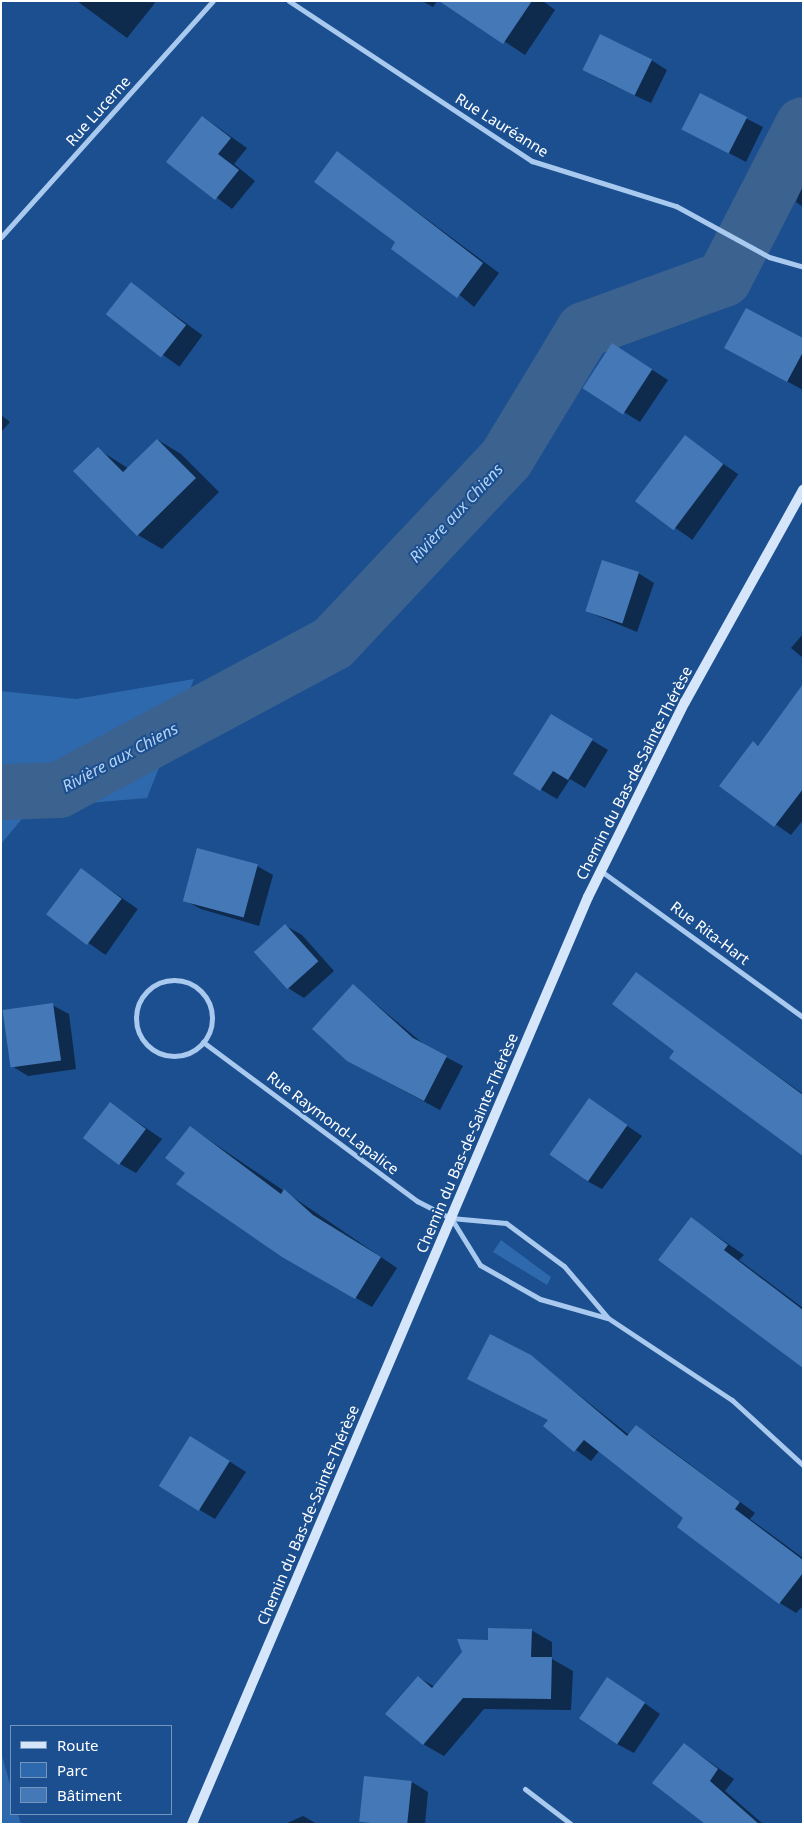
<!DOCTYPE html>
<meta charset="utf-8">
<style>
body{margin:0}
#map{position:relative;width:804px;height:1825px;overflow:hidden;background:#1b4f8f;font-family:"Noto Sans",sans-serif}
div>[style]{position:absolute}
.green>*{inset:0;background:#2e69ad}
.shadow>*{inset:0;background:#0007;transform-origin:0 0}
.river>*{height:56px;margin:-28px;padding:0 28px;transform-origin:28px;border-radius:28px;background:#3c6290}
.building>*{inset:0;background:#4478b7;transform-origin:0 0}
.street>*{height:5px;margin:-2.5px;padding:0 2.5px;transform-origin:2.5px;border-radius:2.5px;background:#a9c9ee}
.street>.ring{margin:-2.5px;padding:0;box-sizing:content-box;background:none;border:5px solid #a9c9ee;border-radius:50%}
.secondary>*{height:10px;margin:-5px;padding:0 5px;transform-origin:5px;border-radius:5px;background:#d6e6fa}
span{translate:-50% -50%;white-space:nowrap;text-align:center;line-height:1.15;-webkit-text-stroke:4px #1b4f8f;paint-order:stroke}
.street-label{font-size:15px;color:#fff}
.water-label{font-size:16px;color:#b5d3f5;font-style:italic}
.frame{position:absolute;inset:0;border:2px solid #fff;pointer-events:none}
.legend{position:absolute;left:10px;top:1725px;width:162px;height:90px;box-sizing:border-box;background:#1b4f8f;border:1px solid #7695bc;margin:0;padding:6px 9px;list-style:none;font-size:15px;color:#fff}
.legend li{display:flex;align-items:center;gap:10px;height:25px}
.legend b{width:25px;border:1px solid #7695bc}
</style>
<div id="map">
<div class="green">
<div style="clip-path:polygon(194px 679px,147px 798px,31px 808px,1px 844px,1px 691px,76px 699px)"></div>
<div style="clip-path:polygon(501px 1240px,551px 1277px,547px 1285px,493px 1252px)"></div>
<div style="clip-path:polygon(1px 1752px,11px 1788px,11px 1814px,18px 1814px,21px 1824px,1px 1824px)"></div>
</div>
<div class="shadow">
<div style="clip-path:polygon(77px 1px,153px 1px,155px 3px,127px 38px)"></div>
<div style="clip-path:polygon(422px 1px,437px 1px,433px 7px)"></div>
<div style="clip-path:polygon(444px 1px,543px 1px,555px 10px,525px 55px)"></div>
<div style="clip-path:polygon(651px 60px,667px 70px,651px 103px,600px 79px)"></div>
<div style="clip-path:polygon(700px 95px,763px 127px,746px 162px,700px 138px)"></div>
<div style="clip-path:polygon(203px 117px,247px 148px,234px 164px,255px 181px,232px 209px,168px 161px)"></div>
<div style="clip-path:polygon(338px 153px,499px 273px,474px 307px,397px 242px)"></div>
<div style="clip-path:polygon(803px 183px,803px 207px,796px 202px)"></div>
<div style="left:132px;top:284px;width:87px;height:39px;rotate:36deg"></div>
<div style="clip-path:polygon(803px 340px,803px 390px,742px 357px)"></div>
<div style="clip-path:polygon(629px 355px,668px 380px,640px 422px,585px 388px)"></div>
<div style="clip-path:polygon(1px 415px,10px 422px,1px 432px)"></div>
<div style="left:685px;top:437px;width:65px;height:80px;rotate:35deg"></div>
<div style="clip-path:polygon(158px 440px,181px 454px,219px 492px,162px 549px,138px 535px,75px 471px,98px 449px,129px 469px)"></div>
<div style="clip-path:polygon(638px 573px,654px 583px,637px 632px,586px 611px)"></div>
<div style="clip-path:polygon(803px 634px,803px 658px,791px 648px)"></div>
<div style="clip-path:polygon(803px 686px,803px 820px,791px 835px,721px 786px,753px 743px,759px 746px)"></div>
<div style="clip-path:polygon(567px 725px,608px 750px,585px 788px,570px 779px,557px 799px,515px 774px)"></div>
<div style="clip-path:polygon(257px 866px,273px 875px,259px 926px,201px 909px,184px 900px)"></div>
<div style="left:82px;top:870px;width:68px;height:56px;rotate:35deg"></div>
<div style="clip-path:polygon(286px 926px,302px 935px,334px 971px,304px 998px,288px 988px)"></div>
<div style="clip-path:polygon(636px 974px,803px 1094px,803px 1153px,676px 1050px)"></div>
<div style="clip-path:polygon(353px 985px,427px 1047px,463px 1066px,440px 1110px,365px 1070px)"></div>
<div style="clip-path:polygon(52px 1005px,69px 1014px,76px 1069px,28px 1076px,12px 1066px)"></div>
<div style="clip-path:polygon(590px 1100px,642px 1136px,602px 1189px,585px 1180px)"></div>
<div style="clip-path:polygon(111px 1104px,162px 1139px,136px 1173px,120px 1164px)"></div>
<div style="clip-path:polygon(190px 1127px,397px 1268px,372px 1307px,282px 1256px,186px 1173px)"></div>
<div style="clip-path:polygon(691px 1218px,744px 1255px,739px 1260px,803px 1308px,803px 1368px)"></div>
<div style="clip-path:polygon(530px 1356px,629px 1435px,636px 1427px,652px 1436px,755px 1513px,750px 1519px,803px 1558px,803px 1606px,796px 1613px,780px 1603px,678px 1526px,685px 1518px,599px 1451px,591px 1461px,544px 1426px,549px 1420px)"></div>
<div style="clip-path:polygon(207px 1447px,246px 1472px,215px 1519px,198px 1509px)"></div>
<div style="clip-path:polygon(531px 1630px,552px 1642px,552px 1659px,573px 1671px,571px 1710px,484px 1709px,444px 1756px,423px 1744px,418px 1677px,435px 1687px,463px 1652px)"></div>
<div style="clip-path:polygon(623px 1688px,660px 1714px,634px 1753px,617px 1744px)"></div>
<div style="clip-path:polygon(684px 1744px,734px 1779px,725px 1791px,763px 1824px,707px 1824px)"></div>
<div style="clip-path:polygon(412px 1782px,428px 1792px,425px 1824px,361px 1822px)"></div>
<div style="clip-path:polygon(303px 1816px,317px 1824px,285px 1824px)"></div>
</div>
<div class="river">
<div style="left:1px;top:792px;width:58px;rotate:-2deg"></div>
<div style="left:59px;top:790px;width:311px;rotate:-28.2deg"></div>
<div style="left:333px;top:643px;width:253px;rotate:-46.8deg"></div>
<div style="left:506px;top:459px;width:151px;rotate:-58.8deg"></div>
<div style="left:584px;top:330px;width:149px;rotate:-20deg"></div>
<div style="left:724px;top:279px;width:173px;rotate:-62.8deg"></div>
</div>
<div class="building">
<div style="clip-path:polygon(439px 1px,532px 1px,503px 44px)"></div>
<div style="left:600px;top:34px;width:58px;height:40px;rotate:26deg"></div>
<div style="left:700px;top:93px;width:53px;height:41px;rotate:27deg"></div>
<div style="clip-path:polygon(202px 116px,231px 138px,218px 154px,239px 170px,215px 200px,166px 162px)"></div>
<div style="clip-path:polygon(337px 151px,483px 263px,457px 298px,391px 249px,395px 242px,314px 182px)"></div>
<div style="left:131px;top:282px;width:70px;height:41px;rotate:38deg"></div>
<div style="clip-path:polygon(746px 308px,803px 338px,803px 352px,787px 382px,724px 348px)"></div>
<div style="left:612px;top:343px;width:48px;height:54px;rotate:33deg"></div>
<div style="left:685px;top:435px;width:48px;height:83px;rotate:37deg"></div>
<div style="clip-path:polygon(157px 439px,196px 478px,137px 536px,73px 471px,98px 447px,123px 472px)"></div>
<div style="left:602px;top:560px;width:39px;height:54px;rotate:18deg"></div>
<div style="clip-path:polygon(803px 684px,803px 789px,774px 827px,719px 786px,753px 741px,758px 746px)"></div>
<div style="clip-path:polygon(551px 714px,593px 739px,568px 780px,553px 771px,540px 791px,513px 774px)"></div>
<div style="left:197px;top:848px;width:63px;height:55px;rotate:15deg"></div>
<div style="left:81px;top:868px;width:51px;height:58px;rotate:37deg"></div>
<div style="left:285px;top:924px;width:50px;height:42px;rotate:48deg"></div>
<div style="clip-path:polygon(636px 972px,803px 1095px,803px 1156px,669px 1058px,674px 1051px,612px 1004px)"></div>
<div style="clip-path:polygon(353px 984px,413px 1038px,447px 1056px,424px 1101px,347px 1061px,312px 1029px)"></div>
<div style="left:53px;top:1003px;width:58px;height:51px;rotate:82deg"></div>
<div style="left:589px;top:1098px;width:47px;height:69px;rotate:35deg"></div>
<div style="left:110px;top:1102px;width:45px;height:45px;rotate:37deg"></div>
<div style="clip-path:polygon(190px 1126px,281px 1194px,284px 1189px,313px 1215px,381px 1257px,355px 1299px,282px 1257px,176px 1184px,185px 1173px,165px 1158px)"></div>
<div style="clip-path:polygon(691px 1217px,728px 1245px,724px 1250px,803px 1310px,803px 1368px,658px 1260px)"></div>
<div style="clip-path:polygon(490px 1334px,531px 1355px,627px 1436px,636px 1425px,740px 1502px,735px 1509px,803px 1560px,803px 1573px,779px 1604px,677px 1527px,683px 1518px,584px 1440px,574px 1452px,543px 1426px,548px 1420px,467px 1379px)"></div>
<div style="left:190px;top:1436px;width:47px;height:59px;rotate:32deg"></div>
<div style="clip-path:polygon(488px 1628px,532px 1629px,531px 1657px,552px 1657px,551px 1699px,463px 1698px,423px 1745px,385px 1714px,418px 1676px,432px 1688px,462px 1652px,457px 1639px,488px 1640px)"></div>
<div style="left:607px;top:1677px;width:46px;height:50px;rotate:34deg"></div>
<div style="clip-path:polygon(684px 1743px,718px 1769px,710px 1781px,759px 1824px,705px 1824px,652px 1783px)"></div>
<div style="left:364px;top:1776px;width:48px;height:46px;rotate:6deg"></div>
</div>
<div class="street">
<div style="left:289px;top:1px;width:291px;rotate:33.4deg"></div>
<div style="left:532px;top:161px;width:151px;rotate:17.4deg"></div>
<div style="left:676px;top:206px;width:106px;rotate:28.7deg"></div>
<div style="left:769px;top:257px;width:35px;rotate:16deg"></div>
<div style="left:1px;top:237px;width:317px;rotate:-48.1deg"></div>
<div style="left:601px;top:871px;width:249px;rotate:35.9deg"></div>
<div class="ring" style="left:136px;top:980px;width:71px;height:71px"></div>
<div style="left:203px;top:1042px;width:267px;rotate:36.6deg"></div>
<div style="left:417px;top:1201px;width:38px;rotate:27deg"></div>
<div style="left:451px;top:1218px;width:55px;rotate:5.2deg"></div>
<div style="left:506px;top:1223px;width:72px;rotate:36.6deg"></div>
<div style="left:564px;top:1266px;width:68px;rotate:49.8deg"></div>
<div style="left:608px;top:1318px;width:149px;rotate:33.5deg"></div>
<div style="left:732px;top:1400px;width:96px;rotate:42.5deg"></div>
<div style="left:451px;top:1218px;width:55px;rotate:58.3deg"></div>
<div style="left:480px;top:1265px;width:69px;rotate:29.5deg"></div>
<div style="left:540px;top:1299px;width:70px;rotate:15.8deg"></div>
<div style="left:525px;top:1789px;width:58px;rotate:37.3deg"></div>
</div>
<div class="secondary">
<div style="left:192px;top:1824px;width:1008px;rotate:-66.87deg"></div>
<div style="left:588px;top:897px;width:218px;rotate:-63.6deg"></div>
<div style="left:685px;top:702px;width:243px;rotate:-60.9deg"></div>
</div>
<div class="street-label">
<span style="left:98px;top:111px;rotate:-48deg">Rue Lucerne</span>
<span style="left:502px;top:125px;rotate:32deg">Rue Lauréanne</span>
<span style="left:634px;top:773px;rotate:-63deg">Chemin du Bas-de-Sainte-Thérèse</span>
<span style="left:710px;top:933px;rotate:37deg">Rue Rita-Hart</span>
<span style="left:333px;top:1123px;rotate:37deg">Rue Raymond-Lapalice</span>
<span style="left:467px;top:1143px;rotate:-67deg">Chemin du Bas-de-Sainte-Thérèse</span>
<span style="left:308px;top:1515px;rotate:-67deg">Chemin du Bas-de-Sainte-Thérèse</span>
</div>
<div class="water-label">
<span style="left:456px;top:513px;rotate:-47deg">Rivière aux Chiens</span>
<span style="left:120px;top:757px;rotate:-28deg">Rivière aux Chiens</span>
</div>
<div class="frame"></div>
<ul class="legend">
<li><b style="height:6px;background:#d6e6fa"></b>Route</li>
<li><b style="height:14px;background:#2e69ad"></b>Parc</li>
<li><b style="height:14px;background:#4478b7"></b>Bâtiment</li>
</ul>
</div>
